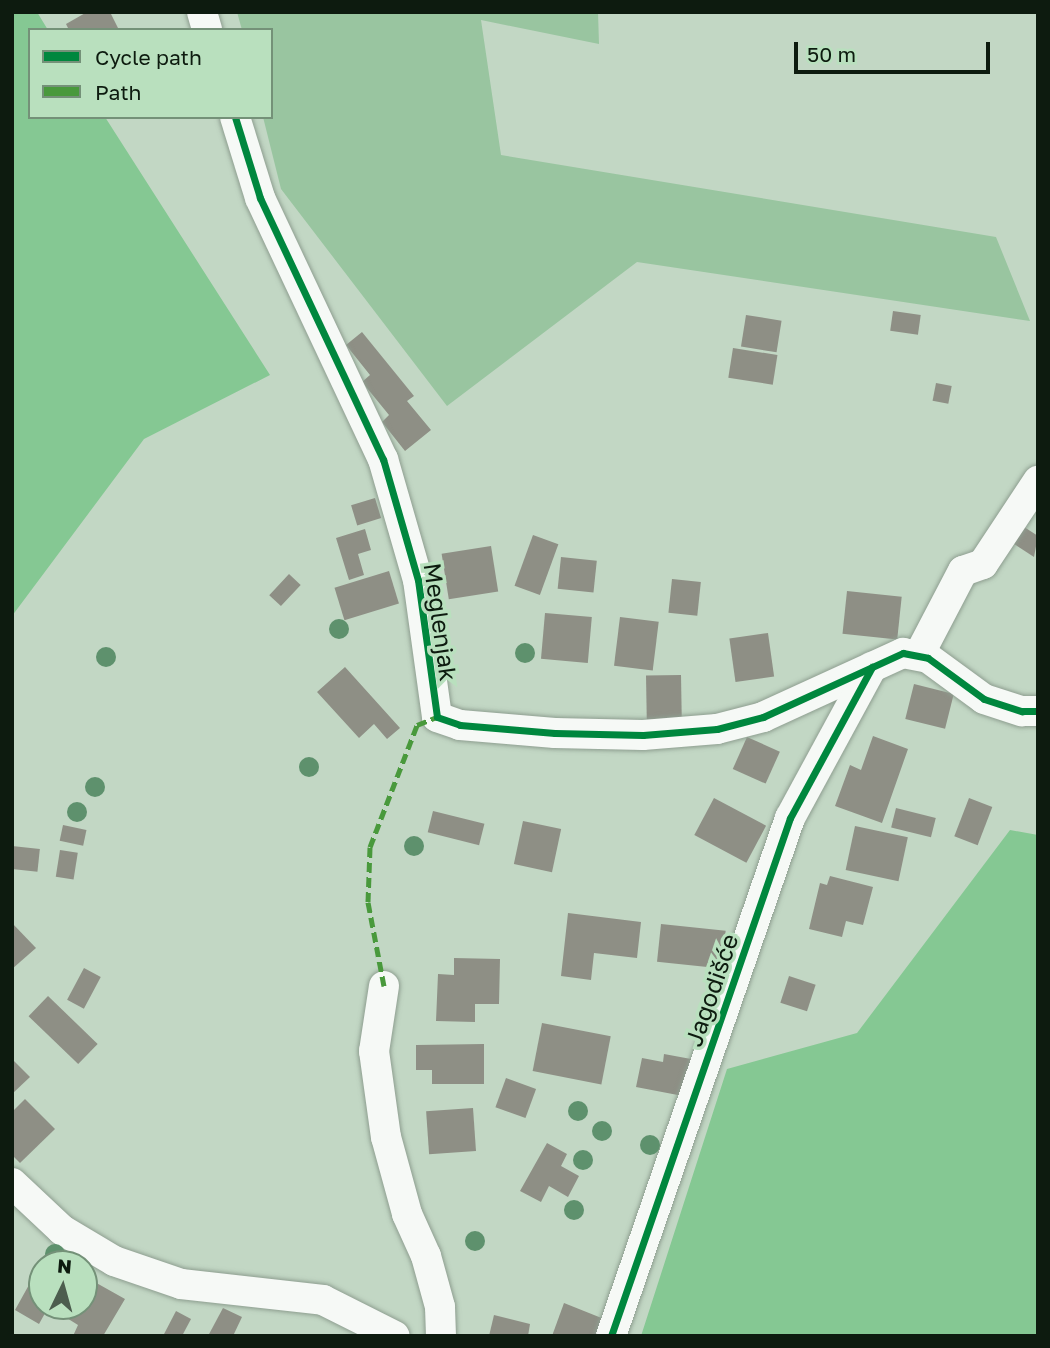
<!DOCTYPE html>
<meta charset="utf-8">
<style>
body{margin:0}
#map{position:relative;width:1050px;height:1348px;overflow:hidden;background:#c2d7c4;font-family:"Golos Text",sans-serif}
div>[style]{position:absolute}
.green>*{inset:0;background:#99c5a0}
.forest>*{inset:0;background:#85c893}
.building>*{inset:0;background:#8e8f85;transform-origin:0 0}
.roads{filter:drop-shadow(0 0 2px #8e9e90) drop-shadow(0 0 2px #8e9e90)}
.street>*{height:30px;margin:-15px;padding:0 15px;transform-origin:15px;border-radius:15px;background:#f6f9f6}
.quiet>*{height:5px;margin-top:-2.5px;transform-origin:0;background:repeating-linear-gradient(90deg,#49993c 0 10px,transparent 0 15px)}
.cycleway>*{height:7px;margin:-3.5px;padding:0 3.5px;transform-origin:3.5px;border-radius:3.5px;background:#00873e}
.trees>*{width:20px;height:20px;margin:-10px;border-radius:50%;background:#5e916d}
span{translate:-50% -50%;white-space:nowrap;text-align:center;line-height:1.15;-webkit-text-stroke:7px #b9e0be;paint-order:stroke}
.street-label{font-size:24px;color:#0d1b0f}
.frame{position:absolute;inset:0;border:14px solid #0d1b0f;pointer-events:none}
.legend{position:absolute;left:28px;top:28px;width:245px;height:91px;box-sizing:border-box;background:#b9e0be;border:2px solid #749178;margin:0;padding:9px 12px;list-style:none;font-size:21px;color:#0d1b0f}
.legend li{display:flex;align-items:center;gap:14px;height:35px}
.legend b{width:35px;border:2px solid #749178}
.north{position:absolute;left:28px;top:1250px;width:70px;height:70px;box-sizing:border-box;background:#b9e0be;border:2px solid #749178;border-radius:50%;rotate:5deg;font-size:19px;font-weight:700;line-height:28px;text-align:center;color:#0d1b0f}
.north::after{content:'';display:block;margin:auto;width:24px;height:32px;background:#4c5d4e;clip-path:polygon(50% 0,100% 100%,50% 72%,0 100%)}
.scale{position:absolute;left:794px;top:42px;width:196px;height:32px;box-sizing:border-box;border:4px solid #0d1b0f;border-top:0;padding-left:9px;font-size:21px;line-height:24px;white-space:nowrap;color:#0d1b0f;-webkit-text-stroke:5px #b9e0be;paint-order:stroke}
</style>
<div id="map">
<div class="green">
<div style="clip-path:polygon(237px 12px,598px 12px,599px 44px,481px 20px,501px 155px,996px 237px,1030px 321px,637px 262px,447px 406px,281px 189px,263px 117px,271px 117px,271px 30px,242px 30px)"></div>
</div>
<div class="forest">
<div style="clip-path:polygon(12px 12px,37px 12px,48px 30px,30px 30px,30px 117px,105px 117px,270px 375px,144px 439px,12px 616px)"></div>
<div style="clip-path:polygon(1010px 830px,1038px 835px,1038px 1336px,641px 1336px,727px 1069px,857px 1033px)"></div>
</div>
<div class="building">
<div style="clip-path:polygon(87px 12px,110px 12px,119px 30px,69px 30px,66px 24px)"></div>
<div style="left:893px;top:311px;width:28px;height:20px;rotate:8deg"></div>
<div style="left:746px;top:315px;width:36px;height:32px;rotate:9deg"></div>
<div style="clip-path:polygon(362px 332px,414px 396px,407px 401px,431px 430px,405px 451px,382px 422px,389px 415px,362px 382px,370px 375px,346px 345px)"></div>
<div style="left:733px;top:348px;width:45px;height:30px;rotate:9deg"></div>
<div style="left:936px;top:383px;width:16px;height:18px;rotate:11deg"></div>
<div style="left:375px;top:498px;width:21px;height:25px;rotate:73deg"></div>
<div style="clip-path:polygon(1018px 523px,1038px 536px,1034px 557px,1008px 540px)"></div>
<div style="clip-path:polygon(365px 529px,371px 550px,358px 554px,364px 575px,349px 580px,336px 538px)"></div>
<div style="left:533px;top:535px;width:27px;height:54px;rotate:20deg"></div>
<div style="left:491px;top:546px;width:46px;height:50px;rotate:81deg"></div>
<div style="left:561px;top:557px;width:36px;height:32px;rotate:6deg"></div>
<div style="left:389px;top:571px;width:34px;height:57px;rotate:73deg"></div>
<div style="left:289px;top:574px;width:16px;height:29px;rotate:43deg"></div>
<div style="left:672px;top:579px;width:29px;height:34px;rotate:6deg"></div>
<div style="left:847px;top:591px;width:55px;height:43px;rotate:6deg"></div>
<div style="left:545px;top:613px;width:47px;height:46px;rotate:5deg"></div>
<div style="left:620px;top:617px;width:39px;height:49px;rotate:7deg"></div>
<div style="left:768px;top:633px;width:44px;height:39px;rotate:82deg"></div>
<div style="clip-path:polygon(345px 667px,400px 728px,387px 739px,374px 724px,359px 738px,317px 692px)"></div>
<div style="left:681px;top:675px;width:44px;height:35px;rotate:89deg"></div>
<div style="left:914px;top:684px;width:41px;height:36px;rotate:14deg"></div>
<div style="clip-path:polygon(873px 736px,908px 749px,882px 823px,835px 806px,850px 765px,861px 770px)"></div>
<div style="left:747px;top:737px;width:36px;height:35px;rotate:24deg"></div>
<div style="left:714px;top:798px;width:59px;height:42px;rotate:28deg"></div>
<div style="left:969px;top:798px;width:25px;height:41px;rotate:21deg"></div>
<div style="left:896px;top:808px;width:41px;height:20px;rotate:14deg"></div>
<div style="left:433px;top:811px;width:53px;height:22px;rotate:14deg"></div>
<div style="left:523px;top:821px;width:39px;height:44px;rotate:12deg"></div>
<div style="left:63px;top:825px;width:24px;height:16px;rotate:12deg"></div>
<div style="left:855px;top:826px;width:54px;height:45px;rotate:12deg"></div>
<div style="left:12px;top:846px;width:28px;height:23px;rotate:6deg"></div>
<div style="left:60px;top:850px;width:18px;height:27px;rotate:9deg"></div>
<div style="clip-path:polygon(830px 876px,873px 887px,863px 925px,846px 921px,842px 937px,809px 929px,820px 883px,827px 885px)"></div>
<div style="clip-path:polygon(568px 913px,641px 922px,637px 958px,594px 953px,591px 980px,561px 976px)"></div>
<div style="clip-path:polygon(12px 923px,36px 948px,12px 969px)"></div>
<div style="left:661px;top:924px;width:65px;height:38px;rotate:6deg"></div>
<div style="clip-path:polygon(454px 958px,500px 959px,499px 1004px,475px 1004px,475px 1022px,436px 1021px,438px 974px,454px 975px)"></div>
<div style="left:84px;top:968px;width:19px;height:36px;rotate:28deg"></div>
<div style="left:789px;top:976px;width:28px;height:28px;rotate:18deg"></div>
<div style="left:48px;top:996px;width:69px;height:28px;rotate:44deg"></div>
<div style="left:542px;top:1023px;width:70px;height:49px;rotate:11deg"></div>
<div style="clip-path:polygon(484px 1044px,484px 1084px,432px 1084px,432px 1070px,416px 1070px,416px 1045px)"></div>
<div style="clip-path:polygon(664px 1054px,691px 1059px,683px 1096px,636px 1087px,642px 1058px,663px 1062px)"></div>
<div style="clip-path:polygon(12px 1059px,30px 1077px,12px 1094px)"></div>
<div style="left:506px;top:1078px;width:32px;height:31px;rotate:20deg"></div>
<div style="clip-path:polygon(25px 1099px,55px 1129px,20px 1163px,12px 1155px,12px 1112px)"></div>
<div style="left:473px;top:1108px;width:43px;height:47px;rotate:86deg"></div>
<div style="clip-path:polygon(547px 1143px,567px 1154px,561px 1166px,579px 1176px,568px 1197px,549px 1186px,541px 1202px,520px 1191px)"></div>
<div style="clip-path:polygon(84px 1276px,125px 1299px,103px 1336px,73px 1336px,78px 1325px,62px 1315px,67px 1306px,84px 1306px)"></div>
<div style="clip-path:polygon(30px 1283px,42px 1289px,42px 1306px,49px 1306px,39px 1324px,15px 1310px)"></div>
<div style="clip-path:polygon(564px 1303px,604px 1319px,598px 1336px,552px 1336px)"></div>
<div style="clip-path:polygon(223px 1308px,242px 1317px,233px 1336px,208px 1336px)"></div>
<div style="clip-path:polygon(176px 1311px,191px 1319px,182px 1336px,163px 1336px)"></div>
<div style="clip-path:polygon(494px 1315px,530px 1324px,528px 1336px,489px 1336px)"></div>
</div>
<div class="roads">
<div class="street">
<div style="left:202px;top:12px;width:19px;rotate:74deg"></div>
<div style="left:235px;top:117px;width:85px;rotate:72.8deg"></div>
<div style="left:260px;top:198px;width:289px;rotate:64.8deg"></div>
<div style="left:383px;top:459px;width:126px;rotate:73.9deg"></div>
<div style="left:418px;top:580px;width:138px;rotate:82.1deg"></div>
<div style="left:437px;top:717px;width:24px;rotate:19deg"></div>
<div style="left:460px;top:725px;width:95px;rotate:4.8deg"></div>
<div style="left:555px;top:733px;width:88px;rotate:1.3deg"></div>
<div style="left:643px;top:735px;width:74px;rotate:-4.6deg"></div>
<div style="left:717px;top:729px;width:48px;rotate:-14.6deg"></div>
<div style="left:763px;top:717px;width:154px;rotate:-24.6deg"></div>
<div style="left:903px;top:653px;width:25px;rotate:11deg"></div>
<div style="left:928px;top:658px;width:69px;rotate:36.2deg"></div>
<div style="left:984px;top:699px;width:40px;rotate:18deg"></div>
<div style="left:1022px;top:711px;width:16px"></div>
<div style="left:919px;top:655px;width:95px;rotate:-62.4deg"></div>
<div style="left:963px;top:571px;width:21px;rotate:-19deg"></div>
<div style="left:983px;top:564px;width:100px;rotate:-56.5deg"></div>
<div style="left:384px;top:986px;width:66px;rotate:98.7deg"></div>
<div style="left:374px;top:1051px;width:87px;rotate:82.1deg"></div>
<div style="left:386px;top:1137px;width:80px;rotate:74.7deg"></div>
<div style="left:407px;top:1214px;width:46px;rotate:65.7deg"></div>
<div style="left:426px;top:1256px;width:53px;rotate:74.6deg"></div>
<div style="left:440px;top:1307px;width:29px;rotate:88deg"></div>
<div style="left:12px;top:1183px;width:69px;rotate:43.2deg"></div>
<div style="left:62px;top:1230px;width:61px;rotate:30.8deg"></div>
<div style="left:114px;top:1261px;width:71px;rotate:18.9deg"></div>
<div style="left:181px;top:1284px;width:143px;rotate:6.4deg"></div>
<div style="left:323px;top:1300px;width:80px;rotate:26.6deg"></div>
<div style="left:611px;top:1336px;width:548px;rotate:-70.94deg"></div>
<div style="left:790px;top:818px;width:172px;rotate:-61.5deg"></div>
</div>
</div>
<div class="quiet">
<div style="left:384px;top:986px;width:86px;rotate:-100.8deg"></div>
<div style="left:368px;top:902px;width:55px;rotate:-87.9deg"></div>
<div style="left:370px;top:847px;width:131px;rotate:-68.9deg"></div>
<div style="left:417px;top:725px;width:22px;rotate:-22deg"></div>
</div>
<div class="cycleway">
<div style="left:235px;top:117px;width:85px;rotate:72.8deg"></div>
<div style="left:260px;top:198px;width:289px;rotate:64.8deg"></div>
<div style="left:383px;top:459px;width:126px;rotate:73.9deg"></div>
<div style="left:418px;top:580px;width:138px;rotate:82.1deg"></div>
<div style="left:437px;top:717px;width:24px;rotate:19deg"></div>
<div style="left:460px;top:725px;width:95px;rotate:4.8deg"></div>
<div style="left:555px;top:733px;width:88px;rotate:1.3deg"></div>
<div style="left:643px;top:735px;width:74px;rotate:-4.6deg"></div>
<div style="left:717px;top:729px;width:48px;rotate:-14.6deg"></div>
<div style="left:763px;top:717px;width:154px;rotate:-24.6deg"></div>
<div style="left:903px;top:653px;width:25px;rotate:11deg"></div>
<div style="left:928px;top:658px;width:69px;rotate:36.2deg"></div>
<div style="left:984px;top:699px;width:40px;rotate:18deg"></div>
<div style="left:1022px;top:711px;width:16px"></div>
<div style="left:611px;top:1336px;width:548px;rotate:-70.94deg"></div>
<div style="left:790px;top:818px;width:172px;rotate:-61.5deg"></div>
</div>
<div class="trees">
<div style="left:339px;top:629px"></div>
<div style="left:525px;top:653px"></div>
<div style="left:106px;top:657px"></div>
<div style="left:309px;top:767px"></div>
<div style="left:95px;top:787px"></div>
<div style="left:77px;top:812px"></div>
<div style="left:414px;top:846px"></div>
<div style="left:578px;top:1111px"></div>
<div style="left:602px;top:1131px"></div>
<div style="left:650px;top:1145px"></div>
<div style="left:583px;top:1160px"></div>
<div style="left:574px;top:1210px"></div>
<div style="left:475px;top:1241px"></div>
<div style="left:55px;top:1254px"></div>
</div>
<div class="street-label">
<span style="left:441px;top:622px;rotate:82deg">Meglenjak</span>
<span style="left:711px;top:990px;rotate:-71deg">Jagodišće</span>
</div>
<div class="frame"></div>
<ul class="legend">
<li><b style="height:9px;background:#00873e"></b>Cycle path</li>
<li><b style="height:9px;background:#49993c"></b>Path</li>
</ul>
<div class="north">N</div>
<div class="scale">50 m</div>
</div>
